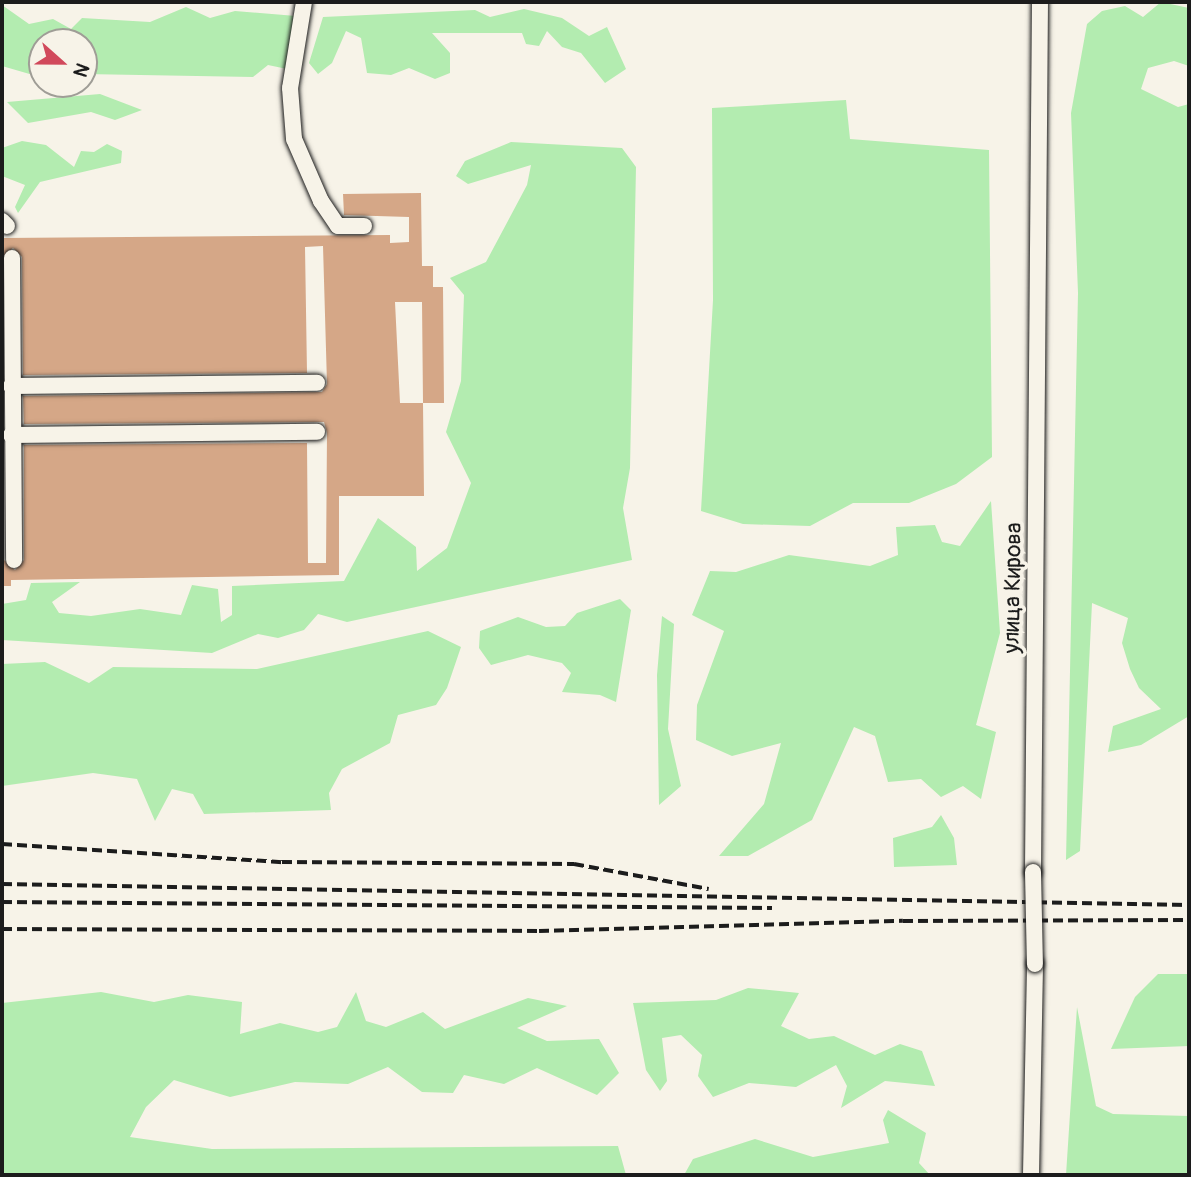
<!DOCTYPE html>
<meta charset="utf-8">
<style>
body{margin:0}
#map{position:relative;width:1191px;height:1177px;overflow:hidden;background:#f7f3e8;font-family:Pangolin,sans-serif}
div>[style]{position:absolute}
.green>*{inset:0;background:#b3ecb0}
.building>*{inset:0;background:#d5a787}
.roads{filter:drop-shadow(0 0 2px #1c1c1c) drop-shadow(0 0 2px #1c1c1c)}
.minor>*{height:16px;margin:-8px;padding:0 8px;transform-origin:8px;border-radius:8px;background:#f7f3e8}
.rail>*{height:3.5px;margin-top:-1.75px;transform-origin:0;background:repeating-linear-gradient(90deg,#1c1c1c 0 10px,transparent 0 15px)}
.bridges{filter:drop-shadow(0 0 2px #1c1c1c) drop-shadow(0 0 2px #1c1c1c)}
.minor-bridge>*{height:16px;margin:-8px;padding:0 8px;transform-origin:8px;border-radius:8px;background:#f7f3e8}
span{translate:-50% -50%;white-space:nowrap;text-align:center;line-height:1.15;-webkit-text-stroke:7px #f7f3e8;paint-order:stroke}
.street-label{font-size:23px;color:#1c1c1c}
.frame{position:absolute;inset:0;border:4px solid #1c1c1c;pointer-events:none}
.north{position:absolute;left:28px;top:28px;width:70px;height:70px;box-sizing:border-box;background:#f7f3e8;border:2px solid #9f9d96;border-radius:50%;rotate:111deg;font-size:19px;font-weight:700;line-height:28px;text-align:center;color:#1c1c1c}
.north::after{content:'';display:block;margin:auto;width:24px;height:32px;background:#d1495b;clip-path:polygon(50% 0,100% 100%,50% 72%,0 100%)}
</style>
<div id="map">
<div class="green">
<div style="clip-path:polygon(1161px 2px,1189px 8px,1189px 66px,1174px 61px,1148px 68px,1141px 89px,1178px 107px,1189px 104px,1189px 716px,1141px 745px,1108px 752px,1113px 726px,1161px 709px,1139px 688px,1130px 669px,1122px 643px,1128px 618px,1092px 603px,1080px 851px,1066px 860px,1078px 293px,1071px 113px,1087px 24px,1102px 11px,1125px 6px,1143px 17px)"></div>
<div style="clip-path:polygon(2px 5px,29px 24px,53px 19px,71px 29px,82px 18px,150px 22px,186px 7px,210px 18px,235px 11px,296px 16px,287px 69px,268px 65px,253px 77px,84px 74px,84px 42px,42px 42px,42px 74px,33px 75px,2px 66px)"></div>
<div style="clip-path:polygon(524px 9px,562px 18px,589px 36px,607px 27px,626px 69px,605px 83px,581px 53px,562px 47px,547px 31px,539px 46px,526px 44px,522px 33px,432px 33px,450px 53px,450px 73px,435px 79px,409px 68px,391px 75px,367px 73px,361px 38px,346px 31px,332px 63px,318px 74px,309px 63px,323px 17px,475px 10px,490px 17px)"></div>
<div style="clip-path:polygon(100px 94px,142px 110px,115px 120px,91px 112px,28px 123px,7px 102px)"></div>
<div style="clip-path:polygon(846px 100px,850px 139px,989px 150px,992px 457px,956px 484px,909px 503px,853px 503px,810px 526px,743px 524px,701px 511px,713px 300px,712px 108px)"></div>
<div style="clip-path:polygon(22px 141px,46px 145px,74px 167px,81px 151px,94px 152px,107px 144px,122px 151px,121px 163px,40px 182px,18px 213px,15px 207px,25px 185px,2px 176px,2px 148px)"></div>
<div style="clip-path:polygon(511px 142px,622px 148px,636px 167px,630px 468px,623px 508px,632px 560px,347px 622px,318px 614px,304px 630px,278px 638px,258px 634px,212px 653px,2px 640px,2px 604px,26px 600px,31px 583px,80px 582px,52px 602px,59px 613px,91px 616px,140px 609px,181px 615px,192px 585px,218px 589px,221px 622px,232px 615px,232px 586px,344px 581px,378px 518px,416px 547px,417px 571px,447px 548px,471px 483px,446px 432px,461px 381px,464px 295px,450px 278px,486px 262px,527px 185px,531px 165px,468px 184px,456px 176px,465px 161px)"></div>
<div style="clip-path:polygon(991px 501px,1000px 633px,976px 725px,996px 732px,981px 799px,963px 786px,941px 797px,921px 779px,888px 782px,875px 736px,854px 727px,812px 820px,748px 856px,719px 856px,764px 804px,781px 743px,732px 756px,696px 740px,697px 705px,724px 631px,692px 615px,710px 571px,736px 572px,789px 555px,870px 566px,898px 555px,896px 527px,935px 525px,942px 542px,960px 546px)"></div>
<div style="clip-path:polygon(620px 599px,631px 610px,616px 702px,600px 695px,562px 692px,571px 673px,562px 663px,528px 655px,491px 665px,479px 648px,480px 631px,518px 617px,546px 627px,565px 626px,577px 613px)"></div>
<div style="clip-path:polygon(662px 616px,674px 624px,668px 729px,681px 786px,659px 805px,657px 675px)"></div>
<div style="clip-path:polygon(428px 631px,461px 647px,447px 688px,436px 705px,398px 715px,390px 743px,342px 769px,329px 793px,331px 810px,204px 814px,193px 794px,172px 789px,155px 821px,137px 779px,93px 773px,2px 786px,2px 664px,45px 662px,89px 683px,113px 667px,257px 669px)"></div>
<div style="clip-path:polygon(941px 815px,954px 838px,957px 865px,894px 867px,893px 838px,932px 827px)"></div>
<div style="clip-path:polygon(1158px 974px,1189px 974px,1189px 1046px,1111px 1049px,1135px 997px)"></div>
<div style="clip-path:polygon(748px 988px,799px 993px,781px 1026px,809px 1039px,834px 1036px,875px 1055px,900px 1044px,922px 1051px,935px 1086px,885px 1081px,841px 1108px,847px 1086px,836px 1065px,796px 1087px,749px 1083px,713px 1097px,698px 1076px,702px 1055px,681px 1035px,662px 1038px,667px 1081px,660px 1091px,646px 1070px,633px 1003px,716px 1000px)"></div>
<div style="clip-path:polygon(101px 992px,154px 1002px,188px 995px,242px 1002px,240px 1034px,280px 1023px,318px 1032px,337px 1027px,356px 992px,366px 1021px,386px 1027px,423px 1012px,445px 1029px,528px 998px,567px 1006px,517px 1028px,547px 1041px,599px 1039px,619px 1073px,597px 1095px,537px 1068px,504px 1084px,464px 1075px,453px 1093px,422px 1092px,388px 1067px,348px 1084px,295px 1082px,230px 1097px,174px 1080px,146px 1107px,130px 1137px,212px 1149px,618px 1146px,626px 1175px,2px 1175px,2px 1003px)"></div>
<div style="clip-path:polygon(1077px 1007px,1096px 1106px,1113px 1114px,1189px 1116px,1189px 1175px,1066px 1175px)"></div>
<div style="clip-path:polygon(888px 1110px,926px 1133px,919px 1163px,930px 1175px,684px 1175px,693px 1159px,755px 1139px,813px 1157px,889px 1143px,883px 1120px)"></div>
</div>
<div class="building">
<div style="clip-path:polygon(evenodd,421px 193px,422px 266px,433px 266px,433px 287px,443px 287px,444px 403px,423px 403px,424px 496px,339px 496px,339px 575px,11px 580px,11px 586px,2px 586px,2px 440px,4px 560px,15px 570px,24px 560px,24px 445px,307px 443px,308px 563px,326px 563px,327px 433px,324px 422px,317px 422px,24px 424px,23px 396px,322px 392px,327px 384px,323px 246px,305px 247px,307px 373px,23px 375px,22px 257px,13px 248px,2px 257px,2px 238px,390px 235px,390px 243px,409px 242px,409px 217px,344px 215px,343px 194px,421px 193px,395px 302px,422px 302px,423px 403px,400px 403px,395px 302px)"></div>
</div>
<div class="roads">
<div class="minor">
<div style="left:304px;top:2px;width:87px;rotate:99.2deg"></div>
<div style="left:290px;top:88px;width:51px;rotate:85.5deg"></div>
<div style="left:294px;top:139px;width:68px;rotate:66.5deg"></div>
<div style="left:321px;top:201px;width:30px;rotate:56deg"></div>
<div style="left:338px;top:226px;width:26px"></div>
<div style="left:2px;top:221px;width:7px;rotate:45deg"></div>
<div style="left:12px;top:258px;width:302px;rotate:89.6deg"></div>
<div style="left:11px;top:386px;width:306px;rotate:-0.6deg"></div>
<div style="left:11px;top:435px;width:306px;rotate:-0.6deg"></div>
<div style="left:1033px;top:872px;width:870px;rotate:-89.54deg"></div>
<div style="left:1031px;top:1175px;width:211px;rotate:-88.9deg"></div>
</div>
</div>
<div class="rail">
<div style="left:2px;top:844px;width:281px;rotate:3.7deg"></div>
<div style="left:282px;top:862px;width:292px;rotate:0.4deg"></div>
<div style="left:574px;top:864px;width:137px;rotate:10.5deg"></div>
<div style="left:2px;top:884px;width:1187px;rotate:1.01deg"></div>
<div style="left:2px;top:902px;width:770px;rotate:0.45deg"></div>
<div style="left:2px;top:929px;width:537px;rotate:0.21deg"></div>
<div style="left:539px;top:931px;width:364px;rotate:-1.6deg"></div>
<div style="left:903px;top:921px;width:286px;rotate:-0.2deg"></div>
</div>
<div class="bridges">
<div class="minor-bridge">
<div style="left:1033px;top:872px;width:92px;rotate:88.8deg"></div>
</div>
</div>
<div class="street-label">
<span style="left:1013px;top:588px;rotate:-89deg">улица Кирова</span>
</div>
<div class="frame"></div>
<div class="north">N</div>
</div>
